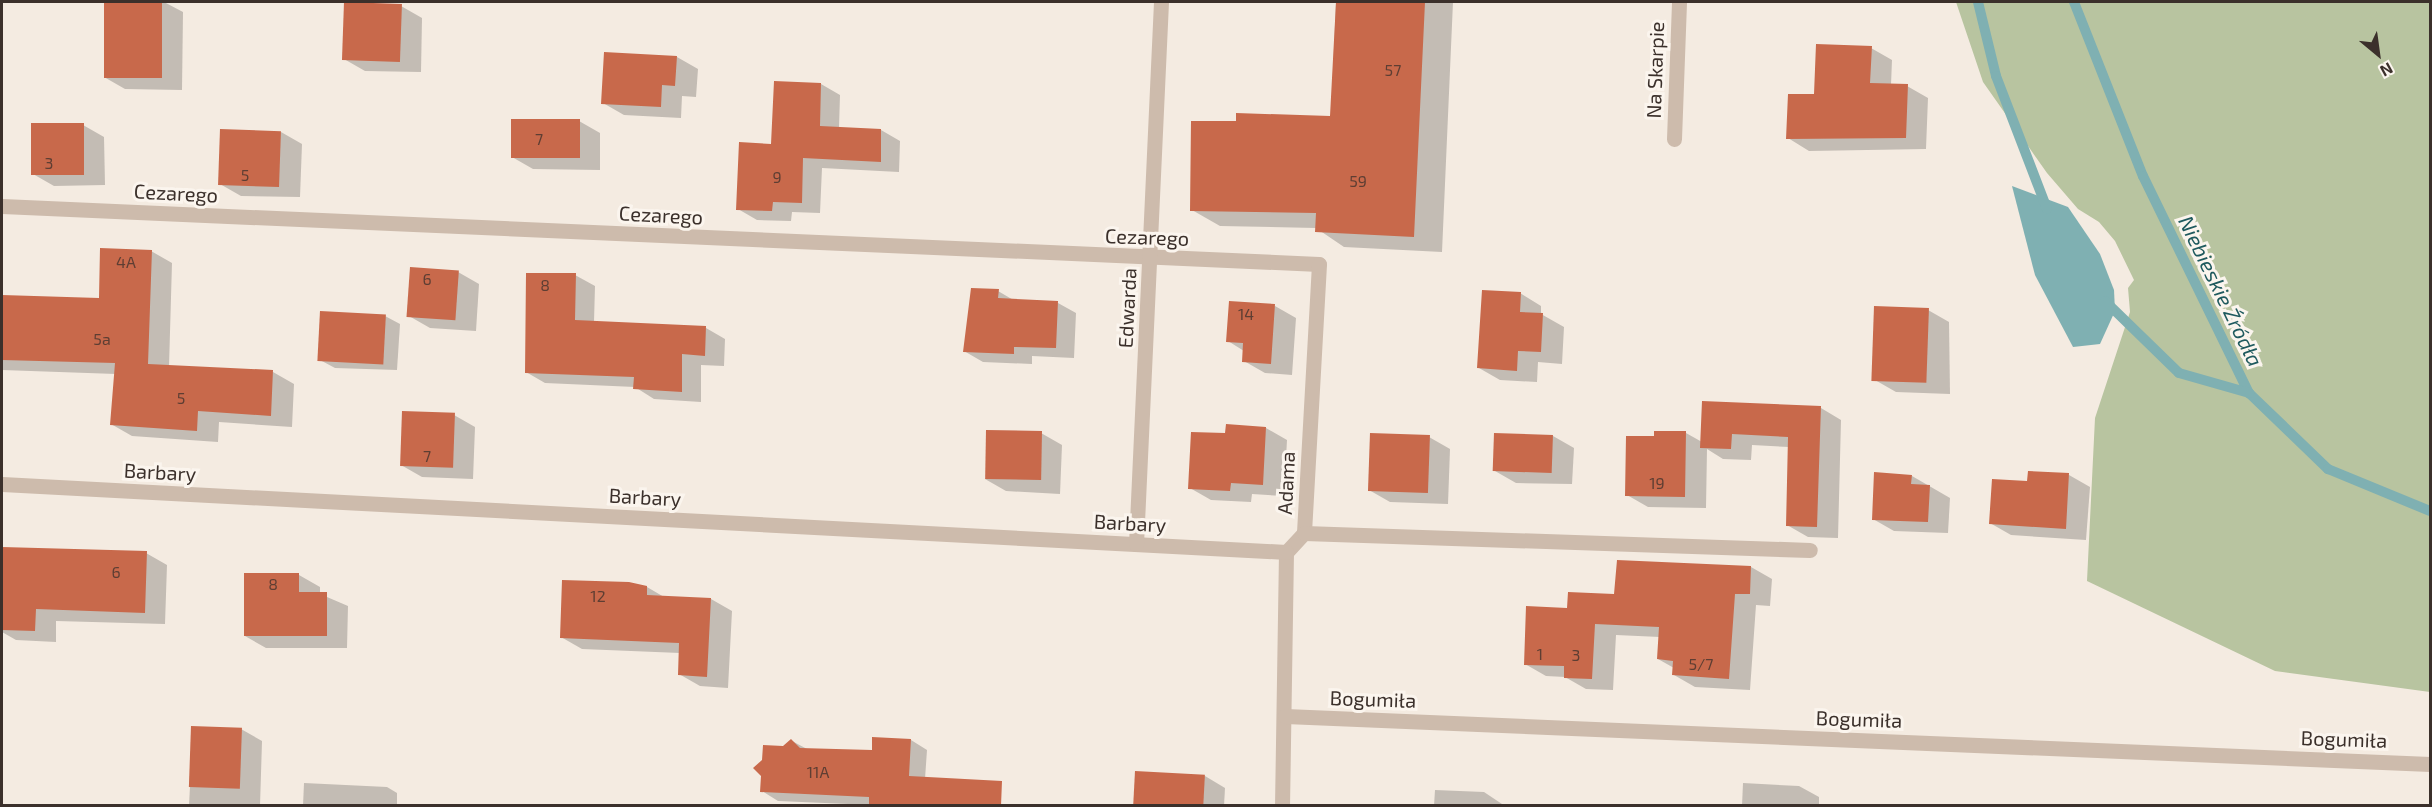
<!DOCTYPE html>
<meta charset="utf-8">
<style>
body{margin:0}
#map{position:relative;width:2432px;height:807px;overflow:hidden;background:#f4ebe1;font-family:"Exo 2",sans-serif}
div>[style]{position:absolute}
.green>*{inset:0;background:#b8c4a0}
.water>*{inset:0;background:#7fb0b2}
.shadow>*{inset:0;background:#0003}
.stream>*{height:10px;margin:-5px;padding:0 5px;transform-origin:5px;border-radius:5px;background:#7fb0b2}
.building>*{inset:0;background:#c8694b;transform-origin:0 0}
.minor>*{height:15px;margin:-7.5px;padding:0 7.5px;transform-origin:7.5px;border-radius:7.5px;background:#cdbbac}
span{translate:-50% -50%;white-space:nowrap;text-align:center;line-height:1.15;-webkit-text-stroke:6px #fbf5ee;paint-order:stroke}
.number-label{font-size:16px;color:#5e3e33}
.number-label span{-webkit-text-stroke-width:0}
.street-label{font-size:20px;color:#3b302b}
.water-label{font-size:21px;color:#1f5a5e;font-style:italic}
.frame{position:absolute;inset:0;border:3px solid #3b302b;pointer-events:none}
.north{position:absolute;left:2348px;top:24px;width:60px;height:60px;-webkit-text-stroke:4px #fbf5ee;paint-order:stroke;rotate:151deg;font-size:16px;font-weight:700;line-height:24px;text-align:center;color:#3b302b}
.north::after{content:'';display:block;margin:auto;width:21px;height:27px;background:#3b302b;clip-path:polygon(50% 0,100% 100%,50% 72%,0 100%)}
</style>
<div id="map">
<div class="green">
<div style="clip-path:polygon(1956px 2px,2430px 2px,2430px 692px,2275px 671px,2087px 581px,2095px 418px,2130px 312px,2128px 288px,2134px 280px,2115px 241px,2099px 222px,2078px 209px,2047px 173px,1983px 82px)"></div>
</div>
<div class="water">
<div style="clip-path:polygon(2012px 186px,2068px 207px,2100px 254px,2114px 290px,2115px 311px,2100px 344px,2073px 347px,2035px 275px)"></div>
</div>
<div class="shadow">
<div style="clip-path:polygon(105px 2px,164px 2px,183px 12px,182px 90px,125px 89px,104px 77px)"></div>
<div style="clip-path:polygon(1336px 2px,1453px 2px,1442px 252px,1344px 247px,1316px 228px,1220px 226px,1192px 210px,1237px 123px,1331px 117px)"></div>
<div style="clip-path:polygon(401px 6px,422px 18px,421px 72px,365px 71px,344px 59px)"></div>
<div style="clip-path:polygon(1871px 48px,1892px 60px,1891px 85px,1907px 86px,1928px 98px,1926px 149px,1809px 151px,1788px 138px,1816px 96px)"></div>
<div style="clip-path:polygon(677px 57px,698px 69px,696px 97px,682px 96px,681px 118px,624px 115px,603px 103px)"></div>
<div style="clip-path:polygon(821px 84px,840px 95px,839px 128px,881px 130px,900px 141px,899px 172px,822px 168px,820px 213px,792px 212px,791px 221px,757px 220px,738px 209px,773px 145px)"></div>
<div style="clip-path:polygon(579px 121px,600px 133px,600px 170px,533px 169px,512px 157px)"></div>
<div style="clip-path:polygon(83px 125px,104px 137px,105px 185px,54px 186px,33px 174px)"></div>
<div style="clip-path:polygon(281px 132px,302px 144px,300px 197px,241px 196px,220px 184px)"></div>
<div style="clip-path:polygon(151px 251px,172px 263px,169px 367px,273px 372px,294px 384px,292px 427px,219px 422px,218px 442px,132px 436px,111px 424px,116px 374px,2px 370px,2px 296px,100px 300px)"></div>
<div style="clip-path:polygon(458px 272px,479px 284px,476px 331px,430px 328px,409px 316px)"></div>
<div style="clip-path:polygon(575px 275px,595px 286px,594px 322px,706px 328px,725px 339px,724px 366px,701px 365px,701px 402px,654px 399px,635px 387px,545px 383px,526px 372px)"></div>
<div style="clip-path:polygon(998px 291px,1015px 301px,1058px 303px,1076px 313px,1074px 358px,1032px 356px,1032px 364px,983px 362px,964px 351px)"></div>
<div style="clip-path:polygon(1520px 293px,1541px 306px,1541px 314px,1564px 327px,1562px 364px,1538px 362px,1537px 382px,1500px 380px,1479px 368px)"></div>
<div style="clip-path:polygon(1275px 306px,1296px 318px,1292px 375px,1265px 373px,1244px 361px,1244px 351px,1228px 341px)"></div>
<div style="clip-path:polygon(1928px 310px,1949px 322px,1950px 394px,1896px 392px,1875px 380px)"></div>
<div style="clip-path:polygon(385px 316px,400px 324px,397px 370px,335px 368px,320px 360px)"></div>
<div style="clip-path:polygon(1821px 408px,1841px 420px,1838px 538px,1808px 537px,1787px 525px,1789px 447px,1752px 445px,1751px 460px,1723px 459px,1707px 449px,1706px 508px,1648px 507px,1627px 495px,1656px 438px,1686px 433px,1702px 442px)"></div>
<div style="clip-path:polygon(454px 415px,475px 427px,473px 479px,422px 477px,401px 465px)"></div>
<div style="clip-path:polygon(1266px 428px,1287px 440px,1284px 496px,1252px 494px,1251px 502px,1211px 500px,1190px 488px)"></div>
<div style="clip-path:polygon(1041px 433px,1062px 445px,1060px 494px,1006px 491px,985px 479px)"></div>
<div style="clip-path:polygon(1553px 436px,1574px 448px,1572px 484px,1516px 483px,1495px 471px)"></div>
<div style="clip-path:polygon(1429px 437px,1450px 449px,1448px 504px,1390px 502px,1369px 490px)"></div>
<div style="clip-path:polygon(2069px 475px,2090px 487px,2086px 540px,2011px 535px,1990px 523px)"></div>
<div style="clip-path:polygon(1912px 476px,1950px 498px,1948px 533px,1894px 531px,1873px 519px)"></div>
<div style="clip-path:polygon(2px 548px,146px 553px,167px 565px,165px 624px,56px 621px,56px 642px,16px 640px,2px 632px)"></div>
<div style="clip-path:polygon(1751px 567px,1772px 579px,1770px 606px,1756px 605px,1750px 690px,1695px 687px,1674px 675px,1674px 668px,1658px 659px,1660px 637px,1616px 635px,1613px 690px,1586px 689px,1565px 677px,1546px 676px,1525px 664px,1568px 610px,1615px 596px)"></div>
<div style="clip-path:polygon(299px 575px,320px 587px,320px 594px,348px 606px,347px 648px,266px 648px,245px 636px)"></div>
<div style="clip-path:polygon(647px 587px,664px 597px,711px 599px,732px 611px,728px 688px,700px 686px,679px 674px,680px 653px,582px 649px,561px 637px)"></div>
<div style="clip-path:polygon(193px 727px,241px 729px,262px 741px,260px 806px,189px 806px)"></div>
<div style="clip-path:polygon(911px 740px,927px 750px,925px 779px,871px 805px,778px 801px,762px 791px,783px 748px,792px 741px,807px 749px,873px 751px)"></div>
<div style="clip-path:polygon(1205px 776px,1225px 788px,1224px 806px,1134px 806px)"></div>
<div style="clip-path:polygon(304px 783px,387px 787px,397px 793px,397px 806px,303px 806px)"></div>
<div style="clip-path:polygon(1743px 783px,1799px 786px,1819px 797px,1819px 806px,1742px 806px)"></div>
<div style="clip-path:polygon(1435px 790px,1484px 792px,1505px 806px,1434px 806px)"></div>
<div style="clip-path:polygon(2116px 804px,2151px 805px,2152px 806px,2116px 806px)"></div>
</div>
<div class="stream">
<div style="left:1978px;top:2px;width:76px;rotate:76.3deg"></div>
<div style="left:1996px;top:76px;width:142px;rotate:69deg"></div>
<div style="left:2074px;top:2px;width:187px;rotate:68.4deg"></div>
<div style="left:2143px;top:176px;width:242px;rotate:64deg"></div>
<div style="left:2249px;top:393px;width:110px;rotate:43.9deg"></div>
<div style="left:2328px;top:469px;width:110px;rotate:22.4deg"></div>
<div style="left:2105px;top:301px;width:103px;rotate:44.2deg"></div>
<div style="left:2179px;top:373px;width:73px;rotate:15.9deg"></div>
</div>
<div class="building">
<div style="left:104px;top:2px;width:58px;height:76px"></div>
<div style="left:344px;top:2px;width:58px;height:58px;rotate:2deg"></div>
<div style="clip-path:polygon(1336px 2px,1425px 2px,1414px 237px,1315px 232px,1316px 213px,1190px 211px,1191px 121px,1236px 121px,1236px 113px,1330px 116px)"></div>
<div style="clip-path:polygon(1816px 44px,1872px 46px,1870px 83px,1908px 84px,1906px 138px,1786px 139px,1788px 94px,1814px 94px)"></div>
<div style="clip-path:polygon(604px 52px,677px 56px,675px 86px,662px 85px,661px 107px,601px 104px)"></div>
<div style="clip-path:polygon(774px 81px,821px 83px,820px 126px,881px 129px,881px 162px,803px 158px,802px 203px,773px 202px,772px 211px,736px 210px,739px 142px,771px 144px)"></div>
<div style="left:511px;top:119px;width:69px;height:39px"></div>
<div style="left:31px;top:123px;width:53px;height:52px"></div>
<div style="left:220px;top:129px;width:61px;height:56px;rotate:2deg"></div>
<div style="clip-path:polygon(100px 248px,152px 250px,148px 364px,273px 370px,271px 416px,198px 411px,197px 431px,110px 425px,115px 363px,2px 360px,2px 295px,99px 298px)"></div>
<div style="left:410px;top:267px;width:49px;height:50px;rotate:4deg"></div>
<div style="clip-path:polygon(526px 273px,576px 273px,575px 320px,706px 326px,705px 356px,682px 354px,682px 392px,633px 389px,634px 377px,525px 373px)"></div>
<div style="clip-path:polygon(971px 288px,999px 289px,998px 298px,1058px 301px,1056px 348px,1014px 347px,1014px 354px,963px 352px)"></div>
<div style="clip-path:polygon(1482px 290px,1521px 292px,1520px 312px,1543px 313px,1541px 352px,1518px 351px,1517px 371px,1477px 368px)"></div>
<div style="clip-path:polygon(1229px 301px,1275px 304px,1271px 364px,1242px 362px,1243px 343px,1226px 342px)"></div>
<div style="left:1874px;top:306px;width:55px;height:75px;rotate:2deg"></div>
<div style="left:320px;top:311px;width:66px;height:50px;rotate:3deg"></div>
<div style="clip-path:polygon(1702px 401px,1821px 406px,1817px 527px,1786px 526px,1788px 437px,1732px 434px,1731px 449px,1700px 448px)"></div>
<div style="left:402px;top:411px;width:53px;height:55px;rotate:2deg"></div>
<div style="clip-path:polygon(1226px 424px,1266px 427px,1263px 485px,1231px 483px,1230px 491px,1188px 489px,1191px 432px,1225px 433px)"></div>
<div style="left:986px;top:430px;width:56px;height:49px;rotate:1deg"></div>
<div style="clip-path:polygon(1654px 431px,1686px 431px,1685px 497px,1625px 496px,1626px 436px,1654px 436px)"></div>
<div style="left:1370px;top:433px;width:60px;height:58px;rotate:2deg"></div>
<div style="left:1494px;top:433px;width:59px;height:38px;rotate:2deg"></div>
<div style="clip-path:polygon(2028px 471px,2069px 473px,2066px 529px,1989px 524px,1992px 479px,2027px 481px)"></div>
<div style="clip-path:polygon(1874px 472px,1912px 475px,1911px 484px,1930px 485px,1928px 522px,1872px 520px)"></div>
<div style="clip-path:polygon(2px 547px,147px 551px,145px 613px,36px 609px,35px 631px,2px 630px)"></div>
<div style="clip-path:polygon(1617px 560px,1751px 566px,1750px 594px,1735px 594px,1729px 679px,1672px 675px,1673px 661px,1657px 659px,1659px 627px,1595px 624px,1592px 679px,1564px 678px,1564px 666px,1524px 665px,1526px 606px,1567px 608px,1568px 592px,1614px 594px)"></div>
<div style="clip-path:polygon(244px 573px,299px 573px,299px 592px,327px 592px,327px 636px,244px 636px)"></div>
<div style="clip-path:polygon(562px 580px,629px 582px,647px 586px,647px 595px,711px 598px,707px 677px,678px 675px,679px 643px,560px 638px)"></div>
<div style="left:191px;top:726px;width:51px;height:61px;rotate:2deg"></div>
<div style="clip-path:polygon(872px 737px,911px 739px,909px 776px,1002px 781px,1001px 806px,869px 806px,869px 797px,760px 792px,761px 776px,753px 768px,762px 760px,763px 745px,783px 746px,791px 739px,800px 748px,872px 750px)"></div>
<div style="left:1135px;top:771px;width:70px;height:35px;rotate:3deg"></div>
</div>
<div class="minor">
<div style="left:1674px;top:139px;width:137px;rotate:-87.9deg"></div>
<div style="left:2px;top:206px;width:1318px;rotate:2.52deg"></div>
<div style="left:1319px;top:264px;width:269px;rotate:93.2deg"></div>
<div style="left:1304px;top:533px;width:26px;rotate:133deg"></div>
<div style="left:1286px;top:552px;width:254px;rotate:90.9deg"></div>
<div style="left:2px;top:484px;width:1286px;rotate:3.03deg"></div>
<div style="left:1304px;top:533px;width:506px;rotate:1.92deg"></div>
<div style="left:1136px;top:544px;width:543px;rotate:-87.36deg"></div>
<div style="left:1285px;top:716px;width:1146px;rotate:2.4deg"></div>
</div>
<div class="number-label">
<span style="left:1393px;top:70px">57</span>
<span style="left:539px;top:139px">7</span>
<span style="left:49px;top:163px">3</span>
<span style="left:245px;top:175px">5</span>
<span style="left:777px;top:177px">9</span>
<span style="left:1358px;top:181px">59</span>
<span style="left:126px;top:262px">4A</span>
<span style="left:427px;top:279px">6</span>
<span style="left:545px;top:285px">8</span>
<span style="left:1246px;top:314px">14</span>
<span style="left:102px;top:339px">5a</span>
<span style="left:181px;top:398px">5</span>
<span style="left:427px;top:456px">7</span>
<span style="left:1657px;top:483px">19</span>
<span style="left:116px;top:572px">6</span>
<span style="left:273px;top:584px">8</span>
<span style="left:598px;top:596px">12</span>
<span style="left:1540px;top:654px">1</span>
<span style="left:1576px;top:655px">3</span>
<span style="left:1701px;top:664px">5/7</span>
<span style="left:818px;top:772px">11A</span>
</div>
<div class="street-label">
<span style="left:1655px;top:70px;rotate:-88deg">Na Skarpie</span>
<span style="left:176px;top:193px;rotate:3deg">Cezarego</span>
<span style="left:661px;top:215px;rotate:3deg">Cezarego</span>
<span style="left:1147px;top:237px;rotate:2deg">Cezarego</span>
<span style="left:1127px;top:308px;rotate:-87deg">Edwarda</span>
<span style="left:160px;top:472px;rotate:3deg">Barbary</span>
<span style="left:1286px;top:483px;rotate:-87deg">Adama</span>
<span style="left:645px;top:497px;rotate:3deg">Barbary</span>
<span style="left:1130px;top:523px;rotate:3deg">Barbary</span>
<span style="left:1373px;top:699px;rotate:2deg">Bogumiła</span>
<span style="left:1859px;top:719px;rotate:2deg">Bogumiła</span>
<span style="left:2344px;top:739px;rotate:2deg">Bogumiła</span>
</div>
<div class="water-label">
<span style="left:2221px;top:291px;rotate:64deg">Niebieskie Źródła</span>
</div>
<div class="frame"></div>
<div class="north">N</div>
</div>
